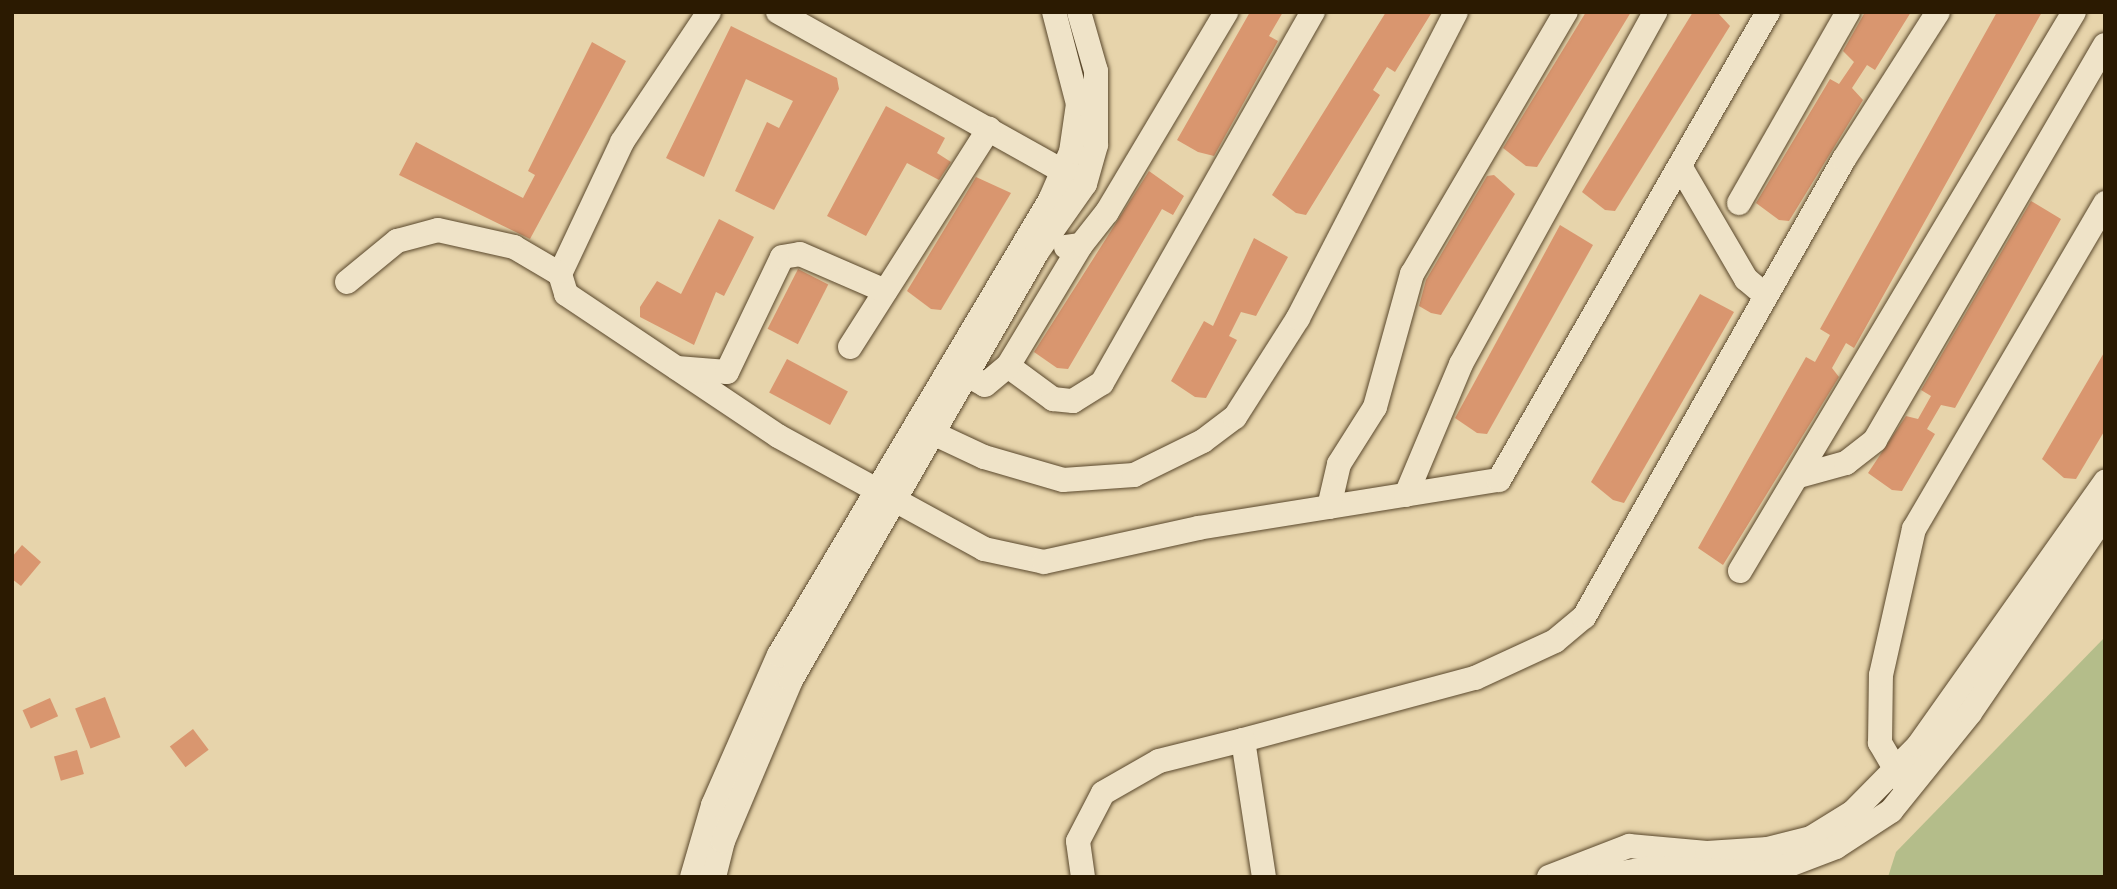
<!DOCTYPE html>
<style>
body{margin:0}
#map{position:relative;width:2117px;height:889px;overflow:hidden;background:#e7d4ab;font-family:Cardo,serif}
div>[style]{position:absolute}
.green>*{inset:0;background:#b4bd8a}
.building>*{inset:0;background:#d9966f;transform-origin:0 0}
.roads{filter:drop-shadow(0 0 2px #5a482c) drop-shadow(0 0 2px #5a482c)}
.minor>*{height:24px;margin:-12px;padding:0 12px;transform-origin:12px;border-radius:12px;background:#efe3c8}
span{translate:-50% -50%;white-space:nowrap;text-align:center;line-height:1.15;-webkit-text-stroke:5px #efe3c8;paint-order:stroke}
.frame{position:absolute;inset:0;border:14px solid #2b1a01;pointer-events:none}
</style>
<div id="map">
<div class="green">
<div style="clip-path:polygon(2105px 637px,2105px 877px,1888px 877px,1896px 852px)"></div>
</div>
<div class="building">
<div style="clip-path:polygon(1250px 12px,1283px 12px,1269px 36px,1278px 41px,1214px 156px,1198px 152px,1177px 140px)"></div>
<div style="clip-path:polygon(1386px 12px,1432px 12px,1395px 72px,1387px 67px,1373px 90px,1380px 95px,1306px 215px,1296px 213px,1272px 195px)"></div>
<div style="clip-path:polygon(1586px 12px,1631px 12px,1537px 167px,1526px 166px,1503px 148px)"></div>
<div style="clip-path:polygon(1693px 12px,1717px 12px,1730px 26px,1615px 211px,1605px 210px,1582px 192px)"></div>
<div style="clip-path:polygon(1865px 12px,1911px 12px,1875px 70px,1867px 65px,1852px 88px,1863px 100px,1789px 221px,1779px 220px,1756px 203px,1830px 79px,1839px 84px,1854px 62px,1843px 51px)"></div>
<div style="clip-path:polygon(1997px 12px,2042px 12px,1854px 348px,1846px 343px,1832px 368px,1839px 377px,1723px 565px,1698px 548px,1806px 357px,1815px 362px,1830px 335px,1820px 329px)"></div>
<div style="clip-path:polygon(731px 26px,837px 78px,839px 89px,774px 210px,735px 191px,767px 122px,779px 128px,793px 101px,746px 79px,704px 177px,666px 158px)"></div>
<div style="clip-path:polygon(592px 42px,626px 61px,530px 239px,399px 175px,416px 142px,523px 198px,535px 175px,528px 171px)"></div>
<div style="clip-path:polygon(886px 106px,945px 138px,937px 153px,951px 162px,939px 180px,907px 163px,866px 236px,827px 216px)"></div>
<div style="clip-path:polygon(1149px 171px,1184px 196px,1173px 215px,1162px 209px,1068px 369px,1057px 368px,1034px 352px)"></div>
<div style="clip-path:polygon(1494px 175px,1515px 194px,1441px 315px,1431px 313px,1419px 306px,1426px 280px,1487px 176px)"></div>
<div style="clip-path:polygon(976px 177px,1011px 193px,941px 310px,931px 309px,907px 291px)"></div>
<div style="clip-path:polygon(2031px 201px,2061px 219px,1955px 408px,1941px 405px,1927px 429px,1935px 434px,1917px 465px,1902px 491px,1892px 490px,1868px 473px,1906px 416px,1918px 419px,1931px 396px,1921px 390px)"></div>
<div style="clip-path:polygon(719px 219px,754px 237px,724px 296px,716px 292px,694px 345px,640px 317px,640px 307px,657px 281px,681px 294px)"></div>
<div style="clip-path:polygon(1560px 225px,1593px 245px,1487px 434px,1477px 433px,1455px 418px)"></div>
<div style="clip-path:polygon(1254px 238px,1288px 257px,1256px 316px,1241px 312px,1229px 336px,1237px 340px,1206px 398px,1195px 397px,1171px 381px,1204px 321px,1213px 326px)"></div>
<div style="left:798px;top:269px;width:34px;height:67px;rotate:27deg"></div>
<div style="clip-path:polygon(1700px 294px,1734px 312px,1624px 503px,1613px 500px,1591px 482px)"></div>
<div style="clip-path:polygon(2105px 351px,2105px 430px,2076px 479px,2064px 478px,2042px 459px)"></div>
<div style="left:787px;top:359px;width:69px;height:38px;rotate:28deg"></div>
<div style="clip-path:polygon(22px 545px,41px 562px,21px 586px,12px 579px,12px 557px)"></div>
<div style="left:105px;top:697px;width:43px;height:32px;rotate:69deg"></div>
<div style="left:50px;top:698px;width:20px;height:30px;rotate:66deg"></div>
<div style="left:193px;top:729px;width:26px;height:29px;rotate:53deg"></div>
<div style="left:77px;top:750px;width:25px;height:24px;rotate:74deg"></div>
</div>
<div class="roads">
<div class="minor">
<div style="left:778px;top:12px;width:340px;rotate:29.2deg"></div>
<div style="left:1680px;top:166px;width:131px;rotate:59.7deg"></div>
<div style="left:1746px;top:279px;width:26px;rotate:40deg"></div>
<div style="left:1739px;top:203px;width:220px;rotate:-60.3deg"></div>
<div style="left:1081px;top:245px;width:141px;rotate:121.1deg"></div>
<div style="left:1008px;top:366px;width:56px;rotate:36.3deg"></div>
<div style="left:1053px;top:399px;width:20px;rotate:6deg"></div>
<div style="left:1073px;top:401px;width:34px;rotate:-32deg"></div>
<div style="left:1102px;top:383px;width:427px;rotate:-60.4deg"></div>
<div style="left:1066px;top:247px;width:15px;rotate:-8deg"></div>
<div style="left:1081px;top:245px;width:42px;rotate:-51.8deg"></div>
<div style="left:1107px;top:212px;width:233px;rotate:-59.2deg"></div>
<div style="left:560px;top:274px;width:146px;rotate:-64.8deg"></div>
<div style="left:622px;top:142px;width:156px;rotate:-56.2deg"></div>
<div style="left:347px;top:282px;width:65px;rotate:-39.4deg"></div>
<div style="left:397px;top:241px;width:42px;rotate:-15deg"></div>
<div style="left:438px;top:230px;width:78px;rotate:12.6deg"></div>
<div style="left:514px;top:247px;width:53px;rotate:30.4deg"></div>
<div style="left:560px;top:274px;width:21px;rotate:73deg"></div>
<div style="left:566px;top:294px;width:255px;rotate:33.8deg"></div>
<div style="left:778px;top:436px;width:235px;rotate:28.7deg"></div>
<div style="left:984px;top:549px;width:61px;rotate:12.2deg"></div>
<div style="left:1044px;top:562px;width:158px;rotate:-12.4deg"></div>
<div style="left:1198px;top:528px;width:305px;rotate:-9.1deg"></div>
<div style="left:1499px;top:480px;width:540px;rotate:-60.11deg"></div>
<div style="left:850px;top:347px;width:259px;rotate:-57.5deg"></div>
<div style="left:677px;top:368px;width:50px;rotate:4.6deg"></div>
<div style="left:727px;top:372px;width:127px;rotate:-64.4deg"></div>
<div style="left:782px;top:257px;width:18px;rotate:-9deg"></div>
<div style="left:800px;top:254px;width:93px;rotate:23.5deg"></div>
<div style="left:969px;top:376px;width:18px;rotate:29deg"></div>
<div style="left:985px;top:385px;width:30px;rotate:-40deg"></div>
<div style="left:922px;top:428px;width:68px;rotate:25.1deg"></div>
<div style="left:984px;top:457px;width:82px;rotate:16.2deg"></div>
<div style="left:1063px;top:480px;width:71px;rotate:-4deg"></div>
<div style="left:1134px;top:475px;width:77px;rotate:-26.2deg"></div>
<div style="left:1203px;top:441px;width:40px;rotate:-37deg"></div>
<div style="left:1235px;top:417px;width:117px;rotate:-57.5deg"></div>
<div style="left:1298px;top:318px;width:344px;rotate:-62.7deg"></div>
<div style="left:1799px;top:476px;width:49px;rotate:-15.5deg"></div>
<div style="left:1846px;top:463px;width:37px;rotate:-38deg"></div>
<div style="left:1875px;top:440px;width:457px;rotate:-59.8deg"></div>
<div style="left:1406px;top:495px;width:142px;rotate:-67.2deg"></div>
<div style="left:1461px;top:364px;width:402px;rotate:-61.1deg"></div>
<div style="left:1329px;top:507px;width:44px;rotate:-76.9deg"></div>
<div style="left:1339px;top:464px;width:67px;rotate:-57.7deg"></div>
<div style="left:1375px;top:407px;width:138px;rotate:-74.5deg"></div>
<div style="left:1412px;top:274px;width:304px;rotate:-59.6deg"></div>
<div style="left:1740px;top:571px;width:651px;rotate:-59.14deg"></div>
<div style="left:1243px;top:740px;width:240px;rotate:-15deg"></div>
<div style="left:1475px;top:678px;width:88px;rotate:-24.8deg"></div>
<div style="left:1555px;top:641px;width:38px;rotate:-40deg"></div>
<div style="left:1584px;top:617px;width:527px;rotate:-60.42deg"></div>
<div style="left:1844px;top:159px;width:174px;rotate:-57.4deg"></div>
<div style="left:1904px;top:784px;width:48px;rotate:-120.3deg"></div>
<div style="left:1880px;top:743px;width:68px;rotate:-89.2deg"></div>
<div style="left:1881px;top:675px;width:150px;rotate:-77.3deg"></div>
<div style="left:1914px;top:529px;width:378px;rotate:-59.6deg"></div>
<div style="left:692px;top:877px;width:75px;rotate:-73.7deg"></div>
<div style="left:713px;top:805px;width:164px;rotate:-66.3deg"></div>
<div style="left:779px;top:655px;width:530px;rotate:-59.22deg"></div>
<div style="left:1050px;top:200px;width:52px;rotate:-66.4deg"></div>
<div style="left:1071px;top:152px;width:49px;rotate:-81.7deg"></div>
<div style="left:1078px;top:104px;width:95px;rotate:-104.6deg"></div>
<div style="left:714px;top:877px;width:37px;rotate:-76deg"></div>
<div style="left:723px;top:841px;width:175px;rotate:-67.1deg"></div>
<div style="left:791px;top:680px;width:494px;rotate:-60.1deg"></div>
<div style="left:1037px;top:252px;width:83px;rotate:-54.8deg"></div>
<div style="left:1085px;top:184px;width:41px;rotate:-74.2deg"></div>
<div style="left:1096px;top:145px;width:74px;rotate:-90deg"></div>
<div style="left:1096px;top:71px;width:61px;rotate:-106.1deg"></div>
<div style="left:1083px;top:877px;width:36px;rotate:-98deg"></div>
<div style="left:1078px;top:841px;width:54px;rotate:-62.5deg"></div>
<div style="left:1103px;top:793px;width:64px;rotate:-29.7deg"></div>
<div style="left:1159px;top:761px;width:87px;rotate:-14deg"></div>
<div style="left:1243px;top:740px;width:139px;rotate:81.3deg"></div>
<div style="left:1549px;top:877px;width:86px;rotate:-21.2deg"></div>
<div style="left:1629px;top:846px;width:78px;rotate:5.1deg"></div>
<div style="left:1707px;top:853px;width:61px;rotate:-3.8deg"></div>
<div style="left:1768px;top:849px;width:44px;rotate:-14.3deg"></div>
<div style="left:1811px;top:838px;width:49px;rotate:-31.8deg"></div>
<div style="left:1853px;top:812px;width:93px;rotate:-45.4deg"></div>
<div style="left:1918px;top:746px;width:324px;rotate:-54.7deg"></div>
<div style="left:1599px;top:877px;width:52px;rotate:-10deg"></div>
<div style="left:1650px;top:868px;width:118px;rotate:2.4deg"></div>
<div style="left:1768px;top:873px;width:73px;rotate:-20.9deg"></div>
<div style="left:1836px;top:847px;width:66px;rotate:-33.2deg"></div>
<div style="left:1891px;top:811px;width:126px;rotate:-51.1deg"></div>
<div style="left:1970px;top:713px;width:240px;rotate:-55.7deg"></div>
</div>
</div>
<div class="frame"></div>
</div>
